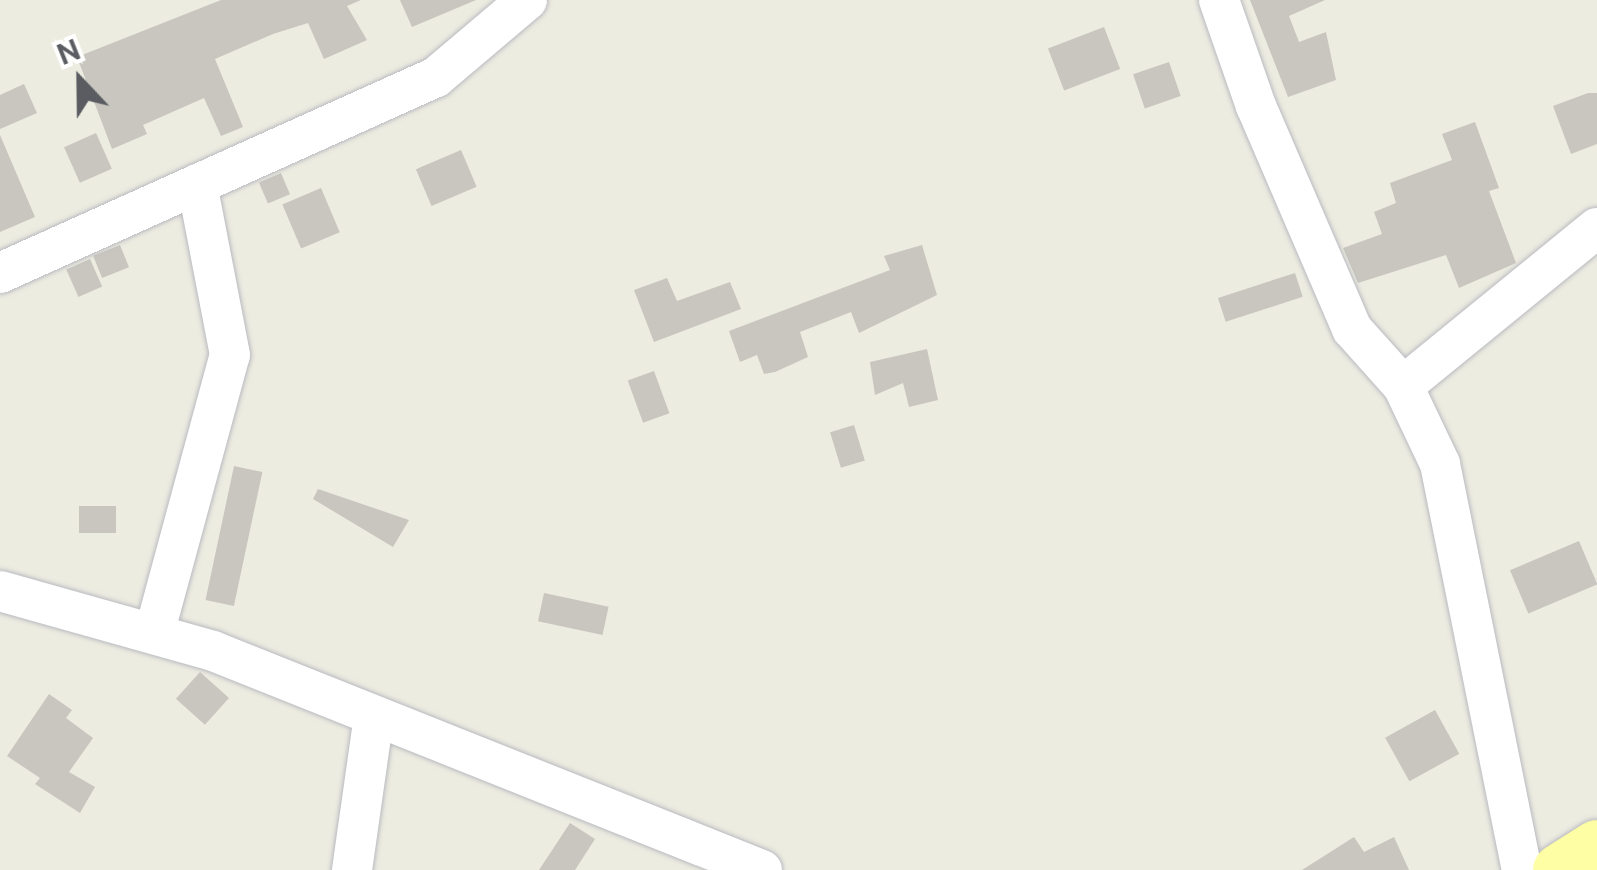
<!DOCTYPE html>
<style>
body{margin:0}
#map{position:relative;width:1597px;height:870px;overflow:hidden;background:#edece1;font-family:"Public Sans",sans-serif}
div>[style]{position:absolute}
.building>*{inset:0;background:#c8c6bf;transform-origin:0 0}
.roads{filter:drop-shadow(0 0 2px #b9bac0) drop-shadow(0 0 2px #b9bac0)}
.minor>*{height:40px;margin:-20px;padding:0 20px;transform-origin:20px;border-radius:20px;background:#fff}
.major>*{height:52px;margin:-26px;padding:0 26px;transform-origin:26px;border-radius:26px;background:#fefea5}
span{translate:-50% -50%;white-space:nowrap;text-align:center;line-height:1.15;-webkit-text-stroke:9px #fff;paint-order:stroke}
.north{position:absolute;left:30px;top:30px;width:100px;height:100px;-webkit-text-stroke:8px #fff;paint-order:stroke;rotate:338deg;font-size:28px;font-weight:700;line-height:40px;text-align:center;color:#5a5c62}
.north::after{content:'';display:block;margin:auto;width:35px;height:45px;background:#5a5c62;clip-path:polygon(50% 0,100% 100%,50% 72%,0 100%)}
</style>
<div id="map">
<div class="building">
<div style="clip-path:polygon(221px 0,361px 0,347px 6px,367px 40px,324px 59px,308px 23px,273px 34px,215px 59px,243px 127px,221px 136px,204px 98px,143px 125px,147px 134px,112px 149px,77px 57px)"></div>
<div style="clip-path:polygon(400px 0,476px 0,412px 27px)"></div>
<div style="clip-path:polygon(1250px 0,1325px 0,1289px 16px,1299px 42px,1326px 32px,1336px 80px,1288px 97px)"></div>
<div style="left:1104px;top:27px;width:45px;height:60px;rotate:69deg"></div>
<div style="left:1169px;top:62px;width:36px;height:38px;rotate:71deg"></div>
<div style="clip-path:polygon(24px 84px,37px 113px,0 129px,0 95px)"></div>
<div style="clip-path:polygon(1588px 93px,1597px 93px,1597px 144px,1571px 154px,1553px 106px)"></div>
<div style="clip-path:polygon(1475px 122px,1499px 188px,1489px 191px,1516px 263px,1459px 288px,1446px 255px,1358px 283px,1343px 248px,1382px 234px,1374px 212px,1396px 203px,1390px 183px,1452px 160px,1442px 134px)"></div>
<div style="left:96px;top:133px;width:39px;height:35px;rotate:66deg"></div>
<div style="clip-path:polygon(0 135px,35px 217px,0 232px)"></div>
<div style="left:461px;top:150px;width:40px;height:49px;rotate:67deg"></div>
<div style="left:281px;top:173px;width:23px;height:24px;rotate:67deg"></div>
<div style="left:321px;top:188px;width:48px;height:42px;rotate:67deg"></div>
<div style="left:120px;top:245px;width:24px;height:29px;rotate:68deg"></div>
<div style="clip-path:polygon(922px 245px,937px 295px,859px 333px,851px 312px,800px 332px,808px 357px,775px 372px,764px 374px,757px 355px,740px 362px,729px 331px,890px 270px,884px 256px)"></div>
<div style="left:90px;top:259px;width:30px;height:26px;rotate:66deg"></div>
<div style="left:1295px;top:273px;width:25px;height:81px;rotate:72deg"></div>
<div style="clip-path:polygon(667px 278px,677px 301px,730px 282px,741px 309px,654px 342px,634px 290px)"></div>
<div style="clip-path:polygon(927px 349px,938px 400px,909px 407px,903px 383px,875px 395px,870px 362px)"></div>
<div style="left:654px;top:371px;width:45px;height:28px;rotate:70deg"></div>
<div style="left:854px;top:425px;width:37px;height:25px;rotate:73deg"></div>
<div style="left:234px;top:466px;width:29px;height:137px;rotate:12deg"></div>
<div style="clip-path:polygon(318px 489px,409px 520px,393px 547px,313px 499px)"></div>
<div style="left:79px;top:506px;width:37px;height:27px"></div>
<div style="left:1579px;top:541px;width:47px;height:75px;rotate:67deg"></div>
<div style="left:544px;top:593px;width:66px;height:29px;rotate:12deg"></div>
<div style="left:200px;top:672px;width:39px;height:36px;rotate:42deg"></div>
<div style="clip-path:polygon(49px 694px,72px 710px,66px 718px,93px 738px,69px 772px,95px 787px,80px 813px,35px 784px,40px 778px,7px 756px)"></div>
<div style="left:1435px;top:710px;width:50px;height:57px;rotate:61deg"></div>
<div style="clip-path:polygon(570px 823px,595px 839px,575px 870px,539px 870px)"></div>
<div style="clip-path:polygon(1354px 837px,1364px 852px,1394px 837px,1409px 870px,1302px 870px)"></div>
</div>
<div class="roads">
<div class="minor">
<div style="left:1219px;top:0;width:112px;rotate:70.8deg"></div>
<div style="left:1256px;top:106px;width:243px;rotate:66.7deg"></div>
<div style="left:1352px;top:329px;width:76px;rotate:48.2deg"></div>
<div style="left:1403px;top:386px;width:86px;rotate:64.6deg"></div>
<div style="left:1440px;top:464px;width:414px;rotate:78.6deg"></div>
<div style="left:0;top:273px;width:478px;rotate:-24.2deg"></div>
<div style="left:436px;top:77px;width:119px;rotate:-40.2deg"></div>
<div style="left:1403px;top:386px;width:250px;rotate:-39.2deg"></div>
<div style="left:0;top:591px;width:221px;rotate:15.7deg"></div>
<div style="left:213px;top:651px;width:591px;rotate:21.75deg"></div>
<div style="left:154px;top:634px;width:289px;rotate:-74.8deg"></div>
<div style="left:230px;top:355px;width:174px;rotate:-100.9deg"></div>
<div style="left:352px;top:870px;width:156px;rotate:-81.9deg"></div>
</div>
<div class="major">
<div style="left:1559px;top:870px;width:45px;rotate:-32.3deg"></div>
</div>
</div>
<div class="north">N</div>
</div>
